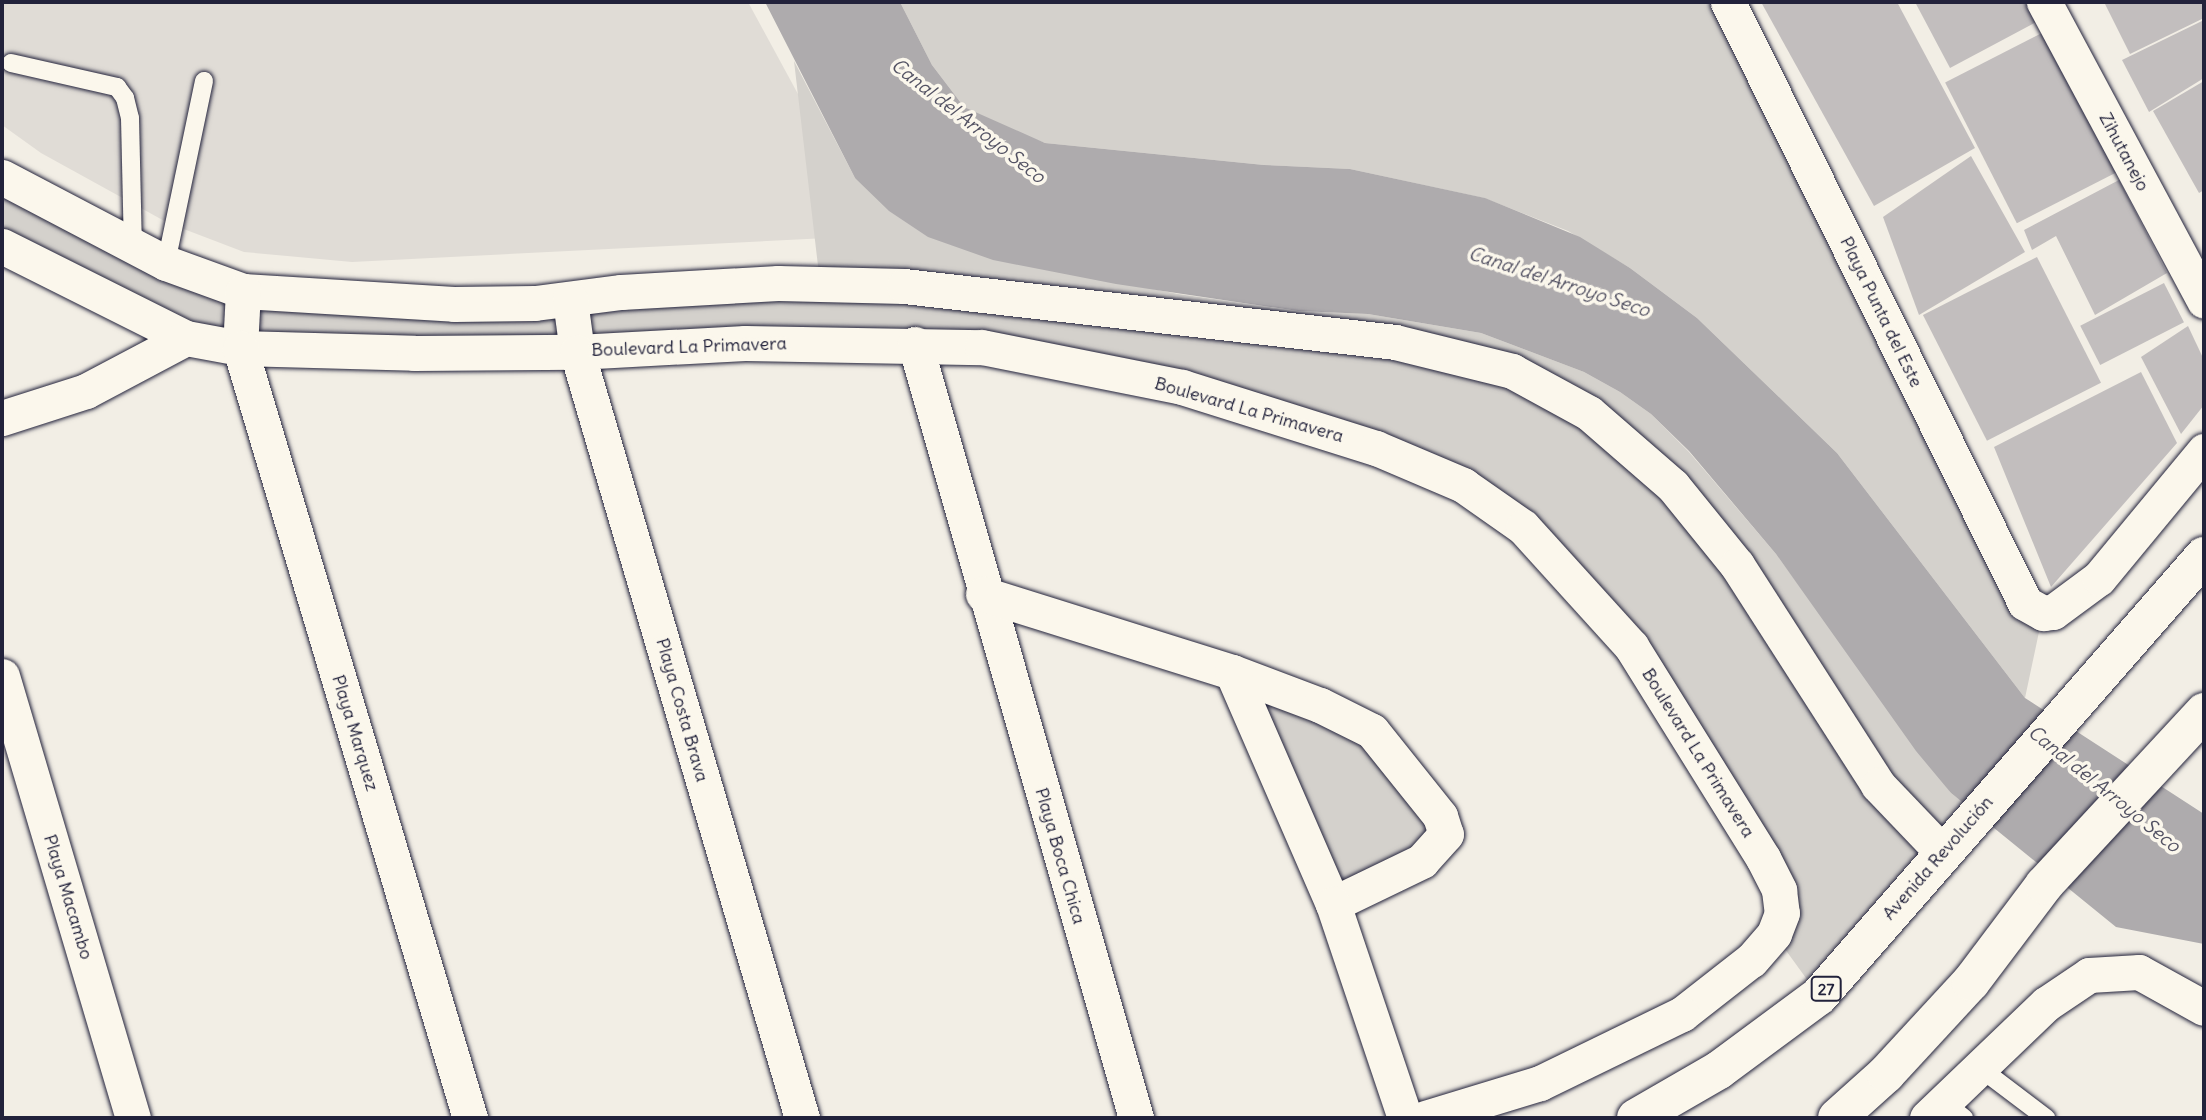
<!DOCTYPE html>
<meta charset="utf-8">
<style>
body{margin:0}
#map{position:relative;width:2206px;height:1120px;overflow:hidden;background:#f2eee5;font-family:Delius,sans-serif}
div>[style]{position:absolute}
.built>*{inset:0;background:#e0dcd6}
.green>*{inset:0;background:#d4d1cc}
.water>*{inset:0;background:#aeabad}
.building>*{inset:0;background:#c2bebe;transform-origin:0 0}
.roads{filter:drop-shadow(0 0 2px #22223b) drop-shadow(0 0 2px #22223b)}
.lane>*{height:18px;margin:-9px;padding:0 9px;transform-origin:9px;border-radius:9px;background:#fbf7ec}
.street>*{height:35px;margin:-17.5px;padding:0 17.5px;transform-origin:17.5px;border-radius:17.5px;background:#fbf7ec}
.primary>*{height:38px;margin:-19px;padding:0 19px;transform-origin:19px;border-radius:19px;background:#fbf7ec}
span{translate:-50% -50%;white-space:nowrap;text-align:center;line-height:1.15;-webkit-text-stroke:7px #fbf7ec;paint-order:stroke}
.shield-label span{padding:2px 5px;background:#fbf7ec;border:2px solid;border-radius:5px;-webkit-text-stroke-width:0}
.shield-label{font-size:16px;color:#22223b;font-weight:700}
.street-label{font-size:18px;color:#22223b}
.water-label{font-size:19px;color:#535263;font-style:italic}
.frame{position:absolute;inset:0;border:4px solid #22223b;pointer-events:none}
</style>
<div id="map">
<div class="built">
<div style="clip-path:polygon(2px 2px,748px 2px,824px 142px,827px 238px,352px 262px,244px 252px,168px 223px,41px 153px,2px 125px)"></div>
</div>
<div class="green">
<div style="clip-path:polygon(900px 2px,1713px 2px,2043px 613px,2025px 698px,1837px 453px,1697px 318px,1630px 268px,1568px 231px,1484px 198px,1350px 169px,1264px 165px,1045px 143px,999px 126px,964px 107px,932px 65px)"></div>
<div style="clip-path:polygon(794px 61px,855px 178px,1064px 271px,1178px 294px,1298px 311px,1368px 314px,1481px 333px,1584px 372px,1620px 392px,1651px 414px,1689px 452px,1776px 554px,1951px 793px,1977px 814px,1819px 996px,1774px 934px,1782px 913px,1676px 713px,1463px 484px,982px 347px,240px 348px,2px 246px,2px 177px,243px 291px,820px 283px)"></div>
<div style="clip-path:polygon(1232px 672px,1358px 721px,1446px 834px,1333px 904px)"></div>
</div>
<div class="water">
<div style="clip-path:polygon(765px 2px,900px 2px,932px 65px,964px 107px,1045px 143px,1264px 165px,1350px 169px,1485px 198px,1580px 237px,1630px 268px,1697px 318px,1837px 453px,2025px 698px,2204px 814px,2204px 944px,2116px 927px,1951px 793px,1916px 751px,1776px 554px,1689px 451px,1651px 414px,1620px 392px,1584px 372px,1481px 333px,1368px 314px,1298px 311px,1116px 284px,993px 260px,928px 237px,889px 211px,855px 178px)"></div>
</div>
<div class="building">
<div style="clip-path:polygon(1761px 2px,1897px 2px,1975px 148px,1874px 206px)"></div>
<div style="clip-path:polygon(1915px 2px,2028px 2px,2038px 21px,1950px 68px)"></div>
<div style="clip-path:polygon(2104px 2px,2204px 2px,2204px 18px,2130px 54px)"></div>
<div style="clip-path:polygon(2204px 20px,2204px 78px,2149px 112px,2122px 60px)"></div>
<div style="left:2044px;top:32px;width:158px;height:111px;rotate:63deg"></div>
<div style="clip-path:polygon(2204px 81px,2204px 190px,2199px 193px,2153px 111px)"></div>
<div style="clip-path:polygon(1971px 156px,2025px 252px,1919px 315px,1883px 217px)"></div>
<div style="clip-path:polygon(2119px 180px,2167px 273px,2095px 315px,2056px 236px,2032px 250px,2024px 230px)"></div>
<div style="left:2037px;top:257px;width:141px;height:128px;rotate:63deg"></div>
<div style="left:2164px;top:283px;width:44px;height:94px;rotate:63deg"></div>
<div style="clip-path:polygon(2188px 326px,2204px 360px,2204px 405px,2181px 434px,2141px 357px)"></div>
<div style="clip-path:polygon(2141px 372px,2177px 443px,2051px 587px,1994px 447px)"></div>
</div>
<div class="roads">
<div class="lane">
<div style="left:11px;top:63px;width:109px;rotate:12.8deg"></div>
<div style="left:117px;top:87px;width:14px;rotate:54deg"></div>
<div style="left:125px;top:98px;width:21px;rotate:76deg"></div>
<div style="left:130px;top:118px;width:129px;rotate:88.7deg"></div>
<div style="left:166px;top:263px;width:186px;rotate:-78.2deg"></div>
<div style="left:1980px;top:1068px;width:83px;rotate:37.1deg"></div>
<div style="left:1944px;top:1102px;width:26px;rotate:39deg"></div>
</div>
<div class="street">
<div style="left:1728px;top:2px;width:670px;rotate:63.7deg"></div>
<div style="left:2025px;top:603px;width:21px;rotate:29deg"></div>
<div style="left:2043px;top:613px;width:10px;rotate:-6deg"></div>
<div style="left:2053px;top:612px;width:57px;rotate:-36.5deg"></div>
<div style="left:2099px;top:578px;width:165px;rotate:-50.4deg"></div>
<div style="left:2044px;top:2px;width:339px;rotate:61.8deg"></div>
<div style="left:2px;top:177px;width:185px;rotate:27.7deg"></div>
<div style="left:166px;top:263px;width:82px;rotate:20deg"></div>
<div style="left:243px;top:291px;width:211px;rotate:3.5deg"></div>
<div style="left:454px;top:304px;width:81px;rotate:-0.7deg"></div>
<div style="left:535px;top:303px;width:87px;rotate:-7.3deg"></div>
<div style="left:621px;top:292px;width:157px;rotate:-3.3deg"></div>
<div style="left:778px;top:283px;width:126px;rotate:1.4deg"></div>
<div style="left:904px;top:286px;width:494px;rotate:6.5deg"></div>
<div style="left:1395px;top:342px;width:121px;rotate:13.9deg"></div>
<div style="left:1512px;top:371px;width:88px;rotate:28.6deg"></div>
<div style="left:1589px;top:413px;width:111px;rotate:41deg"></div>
<div style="left:1673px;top:486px;width:102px;rotate:51deg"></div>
<div style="left:1737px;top:565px;width:261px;rotate:57.3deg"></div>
<div style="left:1878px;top:785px;width:93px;rotate:46.3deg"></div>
<div style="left:2px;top:246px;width:206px;rotate:26.6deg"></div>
<div style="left:186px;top:338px;width:55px;rotate:10.5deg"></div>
<div style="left:240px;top:348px;width:174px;rotate:1.6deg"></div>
<div style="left:414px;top:353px;width:163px;rotate:-0.4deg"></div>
<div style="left:577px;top:352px;width:168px;rotate:-3.1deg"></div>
<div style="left:745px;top:343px;width:237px;rotate:1deg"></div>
<div style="left:982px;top:347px;width:204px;rotate:11.3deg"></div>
<div style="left:1182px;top:387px;width:203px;rotate:17.5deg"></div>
<div style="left:1376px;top:448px;width:95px;rotate:23deg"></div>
<div style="left:1463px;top:485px;width:73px;rotate:35deg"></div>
<div style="left:1523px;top:527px;width:161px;rotate:47.8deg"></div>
<div style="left:1631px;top:646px;width:250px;rotate:58.1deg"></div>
<div style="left:1763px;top:858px;width:36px;rotate:63deg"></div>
<div style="left:1779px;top:890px;width:23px;rotate:83deg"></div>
<div style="left:1782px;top:913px;width:22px;rotate:111deg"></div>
<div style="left:1774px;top:934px;width:35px;rotate:131deg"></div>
<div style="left:1751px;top:960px;width:88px;rotate:142deg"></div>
<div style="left:1682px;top:1014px;width:158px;rotate:154.1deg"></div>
<div style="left:1540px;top:1083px;width:120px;rotate:163.1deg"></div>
<div style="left:243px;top:291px;width:57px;rotate:93deg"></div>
<div style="left:240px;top:348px;width:804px;rotate:73.37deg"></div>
<div style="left:570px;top:300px;width:52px;rotate:82.3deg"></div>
<div style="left:577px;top:352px;width:798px;rotate:73.63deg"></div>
<div style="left:915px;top:344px;width:805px;rotate:74.06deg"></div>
<div style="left:2px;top:418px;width:88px;rotate:-17.8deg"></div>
<div style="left:86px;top:391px;width:113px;rotate:-27.9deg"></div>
<div style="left:983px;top:594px;width:261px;rotate:17.4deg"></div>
<div style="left:1232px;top:672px;width:94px;rotate:20.6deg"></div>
<div style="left:1320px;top:705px;width:58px;rotate:26.6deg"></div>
<div style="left:1372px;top:731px;width:109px;rotate:51.3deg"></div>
<div style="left:1440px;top:816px;width:19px;rotate:72deg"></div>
<div style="left:1446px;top:834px;width:36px;rotate:132deg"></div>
<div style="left:1422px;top:861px;width:99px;rotate:154.2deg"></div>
<div style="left:1232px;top:672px;width:253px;rotate:66.5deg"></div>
<div style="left:1333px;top:904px;width:226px;rotate:71.4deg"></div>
<div style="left:2px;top:676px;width:461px;rotate:73.5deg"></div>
<div style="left:1927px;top:1118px;width:165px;rotate:-43.8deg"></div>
<div style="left:2046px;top:1004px;width:52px;rotate:-34deg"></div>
<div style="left:2089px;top:975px;width:50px;rotate:-3.4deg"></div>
<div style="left:2139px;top:972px;width:74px;rotate:29deg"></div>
</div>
<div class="primary">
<div style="left:1636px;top:1118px;width:96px;rotate:-30deg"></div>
<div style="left:1719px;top:1070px;width:124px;rotate:-36.5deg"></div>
<div style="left:1819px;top:996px;width:585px;rotate:-48.81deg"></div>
<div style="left:1837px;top:1118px;width:66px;rotate:-41.9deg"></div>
<div style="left:1886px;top:1074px;width:125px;rotate:-47.3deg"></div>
<div style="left:1971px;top:982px;width:121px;rotate:-53deg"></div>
<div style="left:2044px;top:885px;width:236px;rotate:-47.2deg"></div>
</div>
</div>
<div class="shield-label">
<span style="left:1826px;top:989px">27</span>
</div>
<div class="street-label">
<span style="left:2124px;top:152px;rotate:62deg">Zihutanejo</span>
<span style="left:1881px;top:312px;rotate:64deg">Playa Punta del Este</span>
<span style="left:689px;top:347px;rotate:-2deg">Boulevard La Primavera</span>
<span style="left:1249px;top:410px;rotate:16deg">Boulevard La Primavera</span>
<span style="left:682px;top:710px;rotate:74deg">Playa Costa Brava</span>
<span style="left:355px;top:733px;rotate:73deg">Playa Marquez</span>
<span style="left:1698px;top:753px;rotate:58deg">Boulevard La Primavera</span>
<span style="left:1060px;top:856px;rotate:74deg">Playa Boca Chica</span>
<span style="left:1938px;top:858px;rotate:-49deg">Avenida Revolución</span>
<span style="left:68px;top:897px;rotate:73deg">Playa Macambo</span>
</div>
<div class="water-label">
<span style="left:968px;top:121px;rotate:38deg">Canal del Arroyo Seco</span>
<span style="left:1559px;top:282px;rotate:18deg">Canal del Arroyo Seco</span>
<span style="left:2104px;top:789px;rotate:39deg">Canal del Arroyo Seco</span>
</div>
<div class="frame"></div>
</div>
